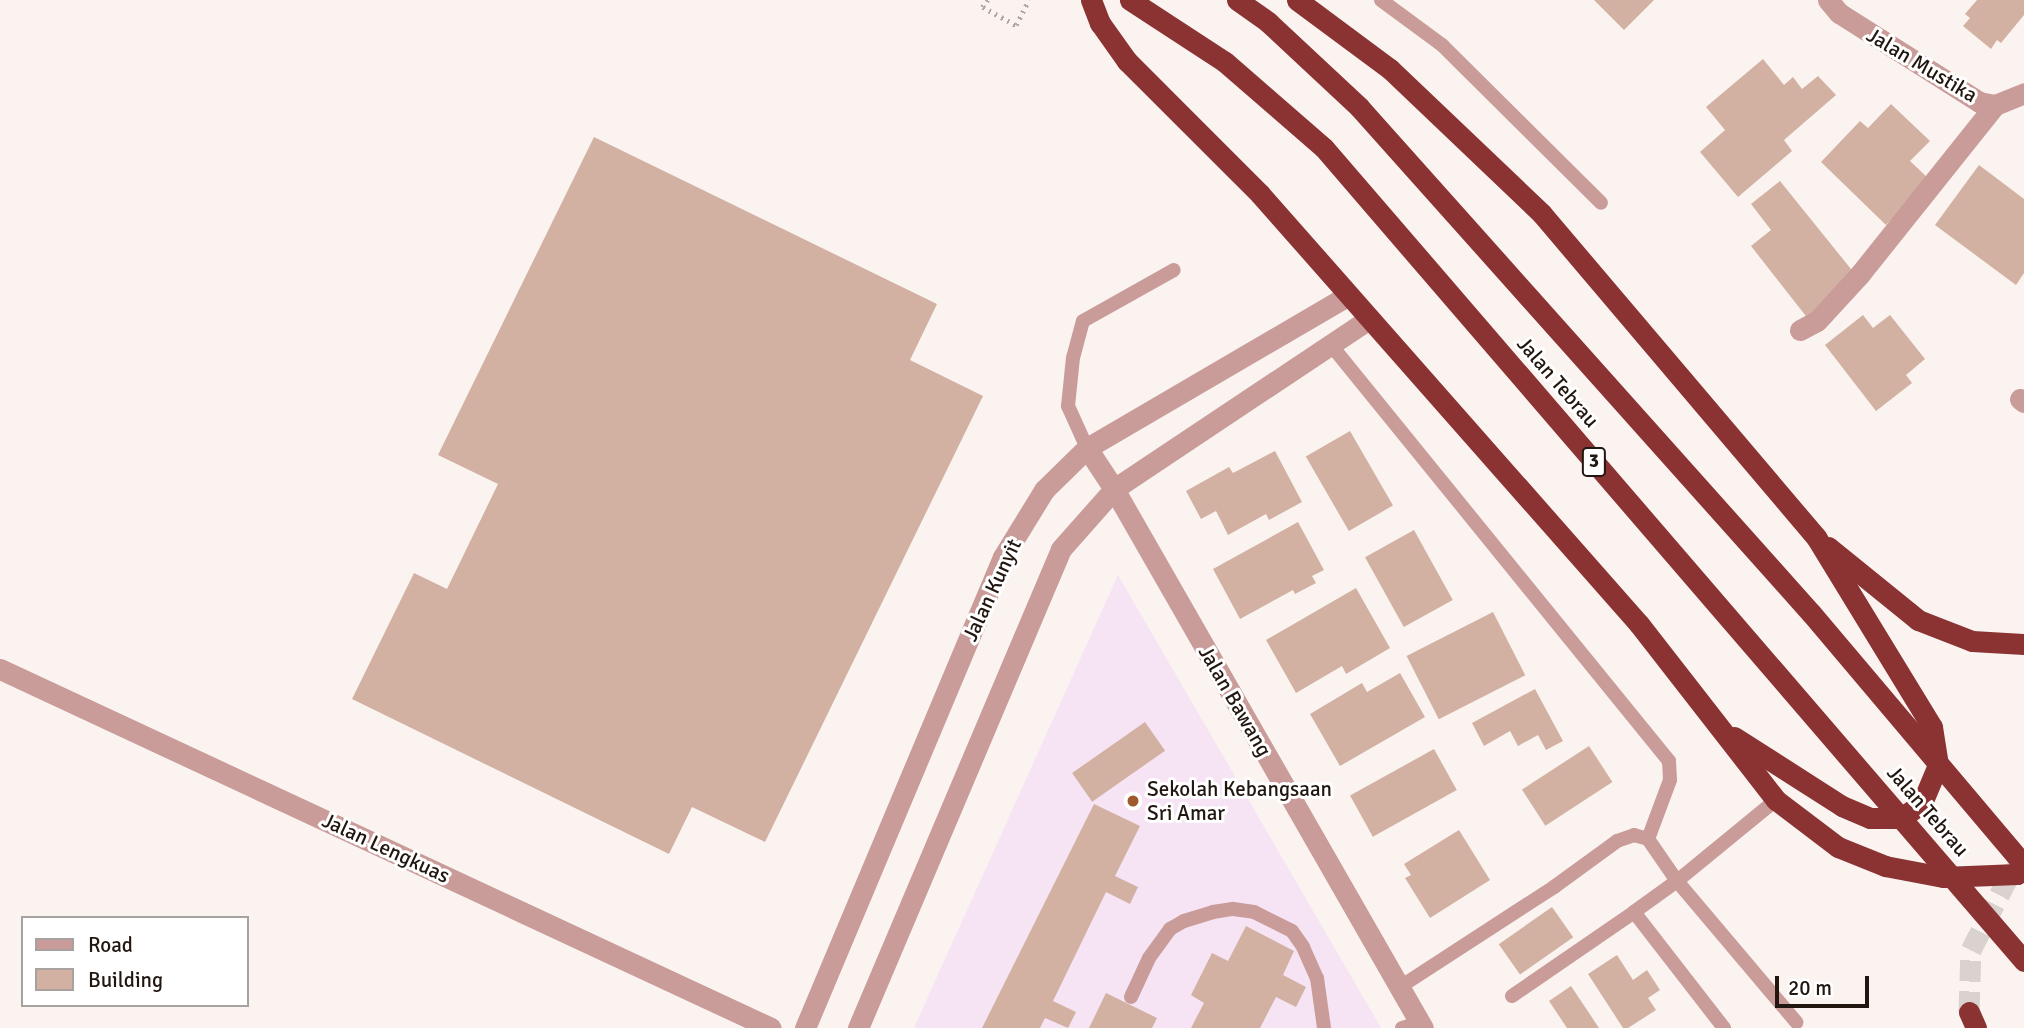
<!DOCTYPE html>
<style>
body{margin:0}
#map{position:relative;width:2024px;height:1028px;overflow:hidden;background:#faf3f0;font-family:Signika,sans-serif}
div>[style]{position:absolute}
.commercial>*{inset:0;background:#f6e4f5}
.building>*{inset:0;background:#d2b1a2;transform-origin:0 0}
.highway-tunnel>*{height:21px;margin-top:-10.5px;transform-origin:0;background:repeating-linear-gradient(90deg,#dad2ce 0 21px,transparent 0 31px)}
.path>*{height:4.5px;margin-top:-2.25px;transform-origin:0;background:repeating-linear-gradient(90deg,#b0a8a3 0 2px,transparent 0 7px)}
.lane>*{height:14px;margin:-7px;padding:0 7px;transform-origin:7px;border-radius:7px;background:#c99c99}
.street>*{height:21px;margin:-10.5px;padding:0 10.5px;transform-origin:10.5px;border-radius:10.5px;background:#c99c99}
.highway>*{height:21px;margin:-10.5px;padding:0 10.5px;transform-origin:10.5px;border-radius:10.5px;background:#8b3233}
.dots>*{width:19px;height:19px;translate:-50% -50%;box-sizing:border-box;border:4px solid #fff;border-radius:50%}
span{translate:-50% -50%;white-space:nowrap;text-align:center;line-height:1.15;-webkit-text-stroke:6px #fff;paint-order:stroke}
.shield-label span{padding:2px 5px;background:#fff;border:2px solid;border-radius:5px;-webkit-text-stroke-width:0}
.shield-label{font-size:19px;color:#221610;font-weight:700}
.street-label{font-size:21px;color:#221610}
.poi-label{font-size:21px;color:#221610}
.left{translate:0 -50%;text-align:left}
.legend{position:absolute;left:21px;top:916px;width:228px;height:91px;box-sizing:border-box;background:#fff;border:2px solid #a7a29f;margin:0;padding:9px 12px;list-style:none;font-size:21px;color:#221610}
.legend li{display:flex;align-items:center;gap:14px;height:35px}
.legend b{width:35px;border:2px solid #a7a29f}
.scale{position:absolute;left:1775px;top:976px;width:94px;height:32px;box-sizing:border-box;border:4px solid #221610;border-top:0;padding-left:9px;font-size:21px;line-height:24px;white-space:nowrap;color:#221610;-webkit-text-stroke:5px #fff;paint-order:stroke}
</style>
<div id="map">
<div class="commercial">
<div style="clip-path:polygon(1118px 575px,1381px 1028px,914px 1028px)"></div>
</div>
<div class="building">
<div style="clip-path:polygon(1594px 0,1654px 0,1624px 30px)"></div>
<div style="clip-path:polygon(1977px 0,2024px 0,2024px 15px,2001px 43px,1997px 40px,1991px 49px,1963px 26px,1970px 18px,1965px 14px)"></div>
<div style="clip-path:polygon(1763px 59px,1784px 85px,1793px 77px,1802px 89px,1818px 76px,1836px 95px,1784px 140px,1792px 151px,1738px 197px,1700px 152px,1725px 130px,1706px 107px)"></div>
<div style="clip-path:polygon(1891px 104px,1930px 141px,1910px 161px,1929px 179px,1886px 225px,1821px 162px,1860px 121px,1868px 128px)"></div>
<div style="clip-path:polygon(594px 137px,937px 304px,910px 360px,983px 396px,765px 842px,692px 807px,669px 854px,352px 699px,414px 573px,447px 589px,498px 484px,438px 455px)"></div>
<div style="clip-path:polygon(1979px 165px,2024px 199px,2024px 273px,2016px 285px,1935px 225px)"></div>
<div style="clip-path:polygon(1780px 181px,1855px 274px,1809px 320px,1751px 246px,1771px 230px,1751px 204px)"></div>
<div style="clip-path:polygon(1863px 315px,1873px 328px,1890px 315px,1925px 359px,1906px 375px,1912px 383px,1876px 411px,1825px 345px)"></div>
<div style="left:1350px;top:431px;width:86px;height:51px;rotate:60deg"></div>
<div style="clip-path:polygon(1275px 451px,1302px 502px,1269px 520px,1266px 514px,1228px 535px,1216px 511px,1201px 519px,1186px 491px,1229px 467px,1233px 473px)"></div>
<div style="clip-path:polygon(1298px 522px,1324px 570px,1312px 576px,1316px 583px,1295px 594px,1293px 590px,1240px 619px,1213px 569px)"></div>
<div style="left:1414px;top:530px;width:80px;height:56px;rotate:61deg"></div>
<div style="clip-path:polygon(1356px 588px,1390px 648px,1346px 674px,1342px 666px,1296px 693px,1266px 640px)"></div>
<div style="left:1493px;top:612px;width:71px;height:97px;rotate:63deg"></div>
<div style="clip-path:polygon(1400px 673px,1425px 717px,1340px 766px,1310px 714px,1362px 683px,1367px 692px)"></div>
<div style="clip-path:polygon(1535px 689px,1563px 741px,1546px 750px,1538px 735px,1518px 746px,1510px 731px,1484px 746px,1472px 723px)"></div>
<div style="left:1145px;top:722px;width:35px;height:89px;rotate:55deg"></div>
<div style="left:1589px;top:746px;width:43px;height:80px;rotate:57deg"></div>
<div style="left:1434px;top:749px;width:47px;height:96px;rotate:61deg"></div>
<div style="clip-path:polygon(1094px 804px,1140px 826px,1115px 876px,1138px 887px,1130px 904px,1106px 892px,1053px 1001px,1076px 1012px,1068px 1028px,1045px 1018px,1040px 1028px,982px 1028px)"></div>
<div style="clip-path:polygon(1459px 830px,1490px 880px,1430px 918px,1405px 878px,1411px 875px,1404px 864px)"></div>
<div style="left:1552px;top:907px;width:37px;height:65px;rotate:55deg"></div>
<div style="clip-path:polygon(1246px 926px,1294px 951px,1283px 975px,1306px 987px,1296px 1007px,1276px 997px,1260px 1028px,1191px 1028px,1204px 1003px,1191px 995px,1212px 953px,1228px 961px)"></div>
<div style="clip-path:polygon(1617px 955px,1633px 980px,1647px 970px,1660px 990px,1648px 998px,1656px 1010px,1628px 1028px,1623px 1028px,1588px 974px)"></div>
<div style="clip-path:polygon(1571px 986px,1599px 1028px,1567px 1028px,1549px 1001px)"></div>
<div style="clip-path:polygon(1106px 993px,1157px 1018px,1152px 1028px,1089px 1028px)"></div>
</div>
<div class="highway-tunnel">
<div style="left:1969px;top:1012px;width:62px;rotate:-88.2deg"></div>
<div style="left:1971px;top:950px;width:81px;rotate:-62.8deg"></div>
<div style="left:2008px;top:878px;width:20px;rotate:-49deg"></div>
</div>
<div class="path">
<div style="left:988px;top:0;width:9px;rotate:126deg"></div>
<div style="left:983px;top:7px;width:38px;rotate:29deg"></div>
<div style="left:1016px;top:25px;width:28px;rotate:-63deg"></div>
</div>
<div class="lane">
<div style="left:1381px;top:0;width:76px;rotate:36.4deg"></div>
<div style="left:1442px;top:45px;width:224px;rotate:44.8deg"></div>
<div style="left:1331px;top:345px;width:536px;rotate:50.91deg"></div>
<div style="left:1669px;top:761px;width:19px;rotate:87deg"></div>
<div style="left:1670px;top:780px;width:63px;rotate:110.4deg"></div>
<div style="left:1087px;top:448px;width:46px;rotate:-114.3deg"></div>
<div style="left:1068px;top:406px;width:48px;rotate:-84.1deg"></div>
<div style="left:1073px;top:358px;width:38px;rotate:-75deg"></div>
<div style="left:1083px;top:321px;width:104px;rotate:-29.3deg"></div>
<div style="left:1776px;top:800px;width:128px;rotate:140.7deg"></div>
<div style="left:1677px;top:881px;width:185px;rotate:49.8deg"></div>
<div style="left:1400px;top:987px;width:184px;rotate:-33deg"></div>
<div style="left:1554px;top:887px;width:78px;rotate:-36.1deg"></div>
<div style="left:1617px;top:841px;width:18px;rotate:-19deg"></div>
<div style="left:1634px;top:835px;width:15px;rotate:16deg"></div>
<div style="left:1648px;top:839px;width:51px;rotate:55.4deg"></div>
<div style="left:1677px;top:881px;width:53px;rotate:144.2deg"></div>
<div style="left:1634px;top:912px;width:147px;rotate:52.2deg"></div>
<div style="left:1512px;top:996px;width:148px;rotate:-34.5deg"></div>
<div style="left:1131px;top:997px;width:43px;rotate:-65.2deg"></div>
<div style="left:1149px;top:958px;width:36px;rotate:-54deg"></div>
<div style="left:1170px;top:929px;width:16px;rotate:-30deg"></div>
<div style="left:1184px;top:921px;width:30px;rotate:-17deg"></div>
<div style="left:1213px;top:912px;width:20px;rotate:-9deg"></div>
<div style="left:1233px;top:909px;width:21px;rotate:8deg"></div>
<div style="left:1254px;top:912px;width:42px;rotate:26.6deg"></div>
<div style="left:1292px;top:931px;width:19px;rotate:55deg"></div>
<div style="left:1303px;top:947px;width:34px;rotate:66deg"></div>
<div style="left:1317px;top:978px;width:50px;rotate:82deg"></div>
<div style="left:1402px;top:1028px;width:19px;rotate:-16deg"></div>
</div>
<div class="street">
<div style="left:1828px;top:0;width:17px;rotate:50deg"></div>
<div style="left:1839px;top:13px;width:166px;rotate:32.4deg"></div>
<div style="left:1979px;top:102px;width:16px;rotate:11deg"></div>
<div style="left:1995px;top:105px;width:31px;rotate:-22deg"></div>
<div style="left:1800px;top:330px;width:19px;rotate:-28deg"></div>
<div style="left:1817px;top:321px;width:64px;rotate:-47.5deg"></div>
<div style="left:1860px;top:274px;width:216px;rotate:-51.4deg"></div>
<div style="left:2020px;top:399px;width:5px;rotate:37deg"></div>
<div style="left:1087px;top:448px;width:49px;rotate:56.6deg"></div>
<div style="left:1114px;top:489px;width:621px;rotate:60.18deg"></div>
<div style="left:0;top:669px;width:850px;rotate:24.97deg"></div>
<div style="left:805px;top:1028px;width:511px;rotate:-67.2deg"></div>
<div style="left:1003px;top:557px;width:79px;rotate:-58.5deg"></div>
<div style="left:1044px;top:490px;width:60px;rotate:-44.3deg"></div>
<div style="left:1087px;top:448px;width:303px;rotate:-30.3deg"></div>
<div style="left:858px;top:1028px;width:520px;rotate:-67.03deg"></div>
<div style="left:1061px;top:549px;width:80px;rotate:-48.5deg"></div>
<div style="left:1114px;top:489px;width:306px;rotate:-33.7deg"></div>
</div>
<div class="highway">
<div style="left:1091px;top:0;width:25px;rotate:69deg"></div>
<div style="left:1100px;top:23px;width:47px;rotate:54.6deg"></div>
<div style="left:1127px;top:61px;width:188px;rotate:45deg"></div>
<div style="left:1260px;top:194px;width:573px;rotate:48.61deg"></div>
<div style="left:1639px;top:624px;width:223px;rotate:52.1deg"></div>
<div style="left:1776px;top:800px;width:78px;rotate:37.2deg"></div>
<div style="left:1838px;top:847px;width:51px;rotate:22deg"></div>
<div style="left:1885px;top:866px;width:59px;rotate:10.7deg"></div>
<div style="left:1943px;top:877px;width:74px;rotate:-2.3deg"></div>
<div style="left:2017px;top:874px;width:9px;rotate:-36deg"></div>
<div style="left:1130px;top:0;width:113px;rotate:33.1deg"></div>
<div style="left:1225px;top:62px;width:131px;rotate:41deg"></div>
<div style="left:1324px;top:148px;width:1073px;rotate:49.27deg"></div>
<div style="left:1237px;top:0;width:38px;rotate:35deg"></div>
<div style="left:1268px;top:22px;width:125px;rotate:43deg"></div>
<div style="left:1359px;top:107px;width:678px;rotate:48.23deg"></div>
<div style="left:1811px;top:613px;width:330px;rotate:49.8deg"></div>
<div style="left:1297px;top:0;width:116px;rotate:36.6deg"></div>
<div style="left:1390px;top:69px;width:210px;rotate:43.6deg"></div>
<div style="left:1542px;top:214px;width:424px;rotate:49.7deg"></div>
<div style="left:1816px;top:537px;width:223px;rotate:58.6deg"></div>
<div style="left:1932px;top:727px;width:38px;rotate:81deg"></div>
<div style="left:1938px;top:765px;width:41px;rotate:112.8deg"></div>
<div style="left:1922px;top:803px;width:26px;rotate:144deg"></div>
<div style="left:1901px;top:818px;width:31px;rotate:180deg"></div>
<div style="left:1870px;top:818px;width:30px;rotate:-157deg"></div>
<div style="left:1842px;top:806px;width:128px;rotate:-147.4deg"></div>
<div style="left:1828px;top:547px;width:116px;rotate:39deg"></div>
<div style="left:1918px;top:620px;width:58px;rotate:21.3deg"></div>
<div style="left:1972px;top:641px;width:52px;rotate:3.3deg"></div>
<div style="left:1969px;top:1012px;width:17px;rotate:66deg"></div>
</div>
<div class="dots">
<div style="left:1133px;top:801px;background:#9e592d"></div>
</div>
<div class="shield-label">
<span style="left:1594px;top:462px">3</span>
</div>
<div class="street-label">
<span style="left:1922px;top:65px;rotate:31deg">Jalan Mustika</span>
<span style="left:1558px;top:382px;rotate:49deg">Jalan Tebrau</span>
<span style="left:992px;top:590px;rotate:-65deg">Jalan Kunyit</span>
<span style="left:1235px;top:701px;rotate:60deg">Jalan Bawang</span>
<span style="left:1928px;top:811px;rotate:49deg">Jalan Tebrau</span>
<span style="left:386px;top:848px;rotate:25deg">Jalan Lengkuas</span>
</div>
<div class="poi-label">
<span class="left" style="left:1147px;top:801px">Sekolah Kebangsaan<br>Sri Amar</span>
</div>
<ul class="legend">
<li><b style="height:9px;background:#c99c99"></b>Road</li>
<li><b style="height:19px;background:#d2b1a2"></b>Building</li>
</ul>
<div class="scale">20 m</div>
</div>
